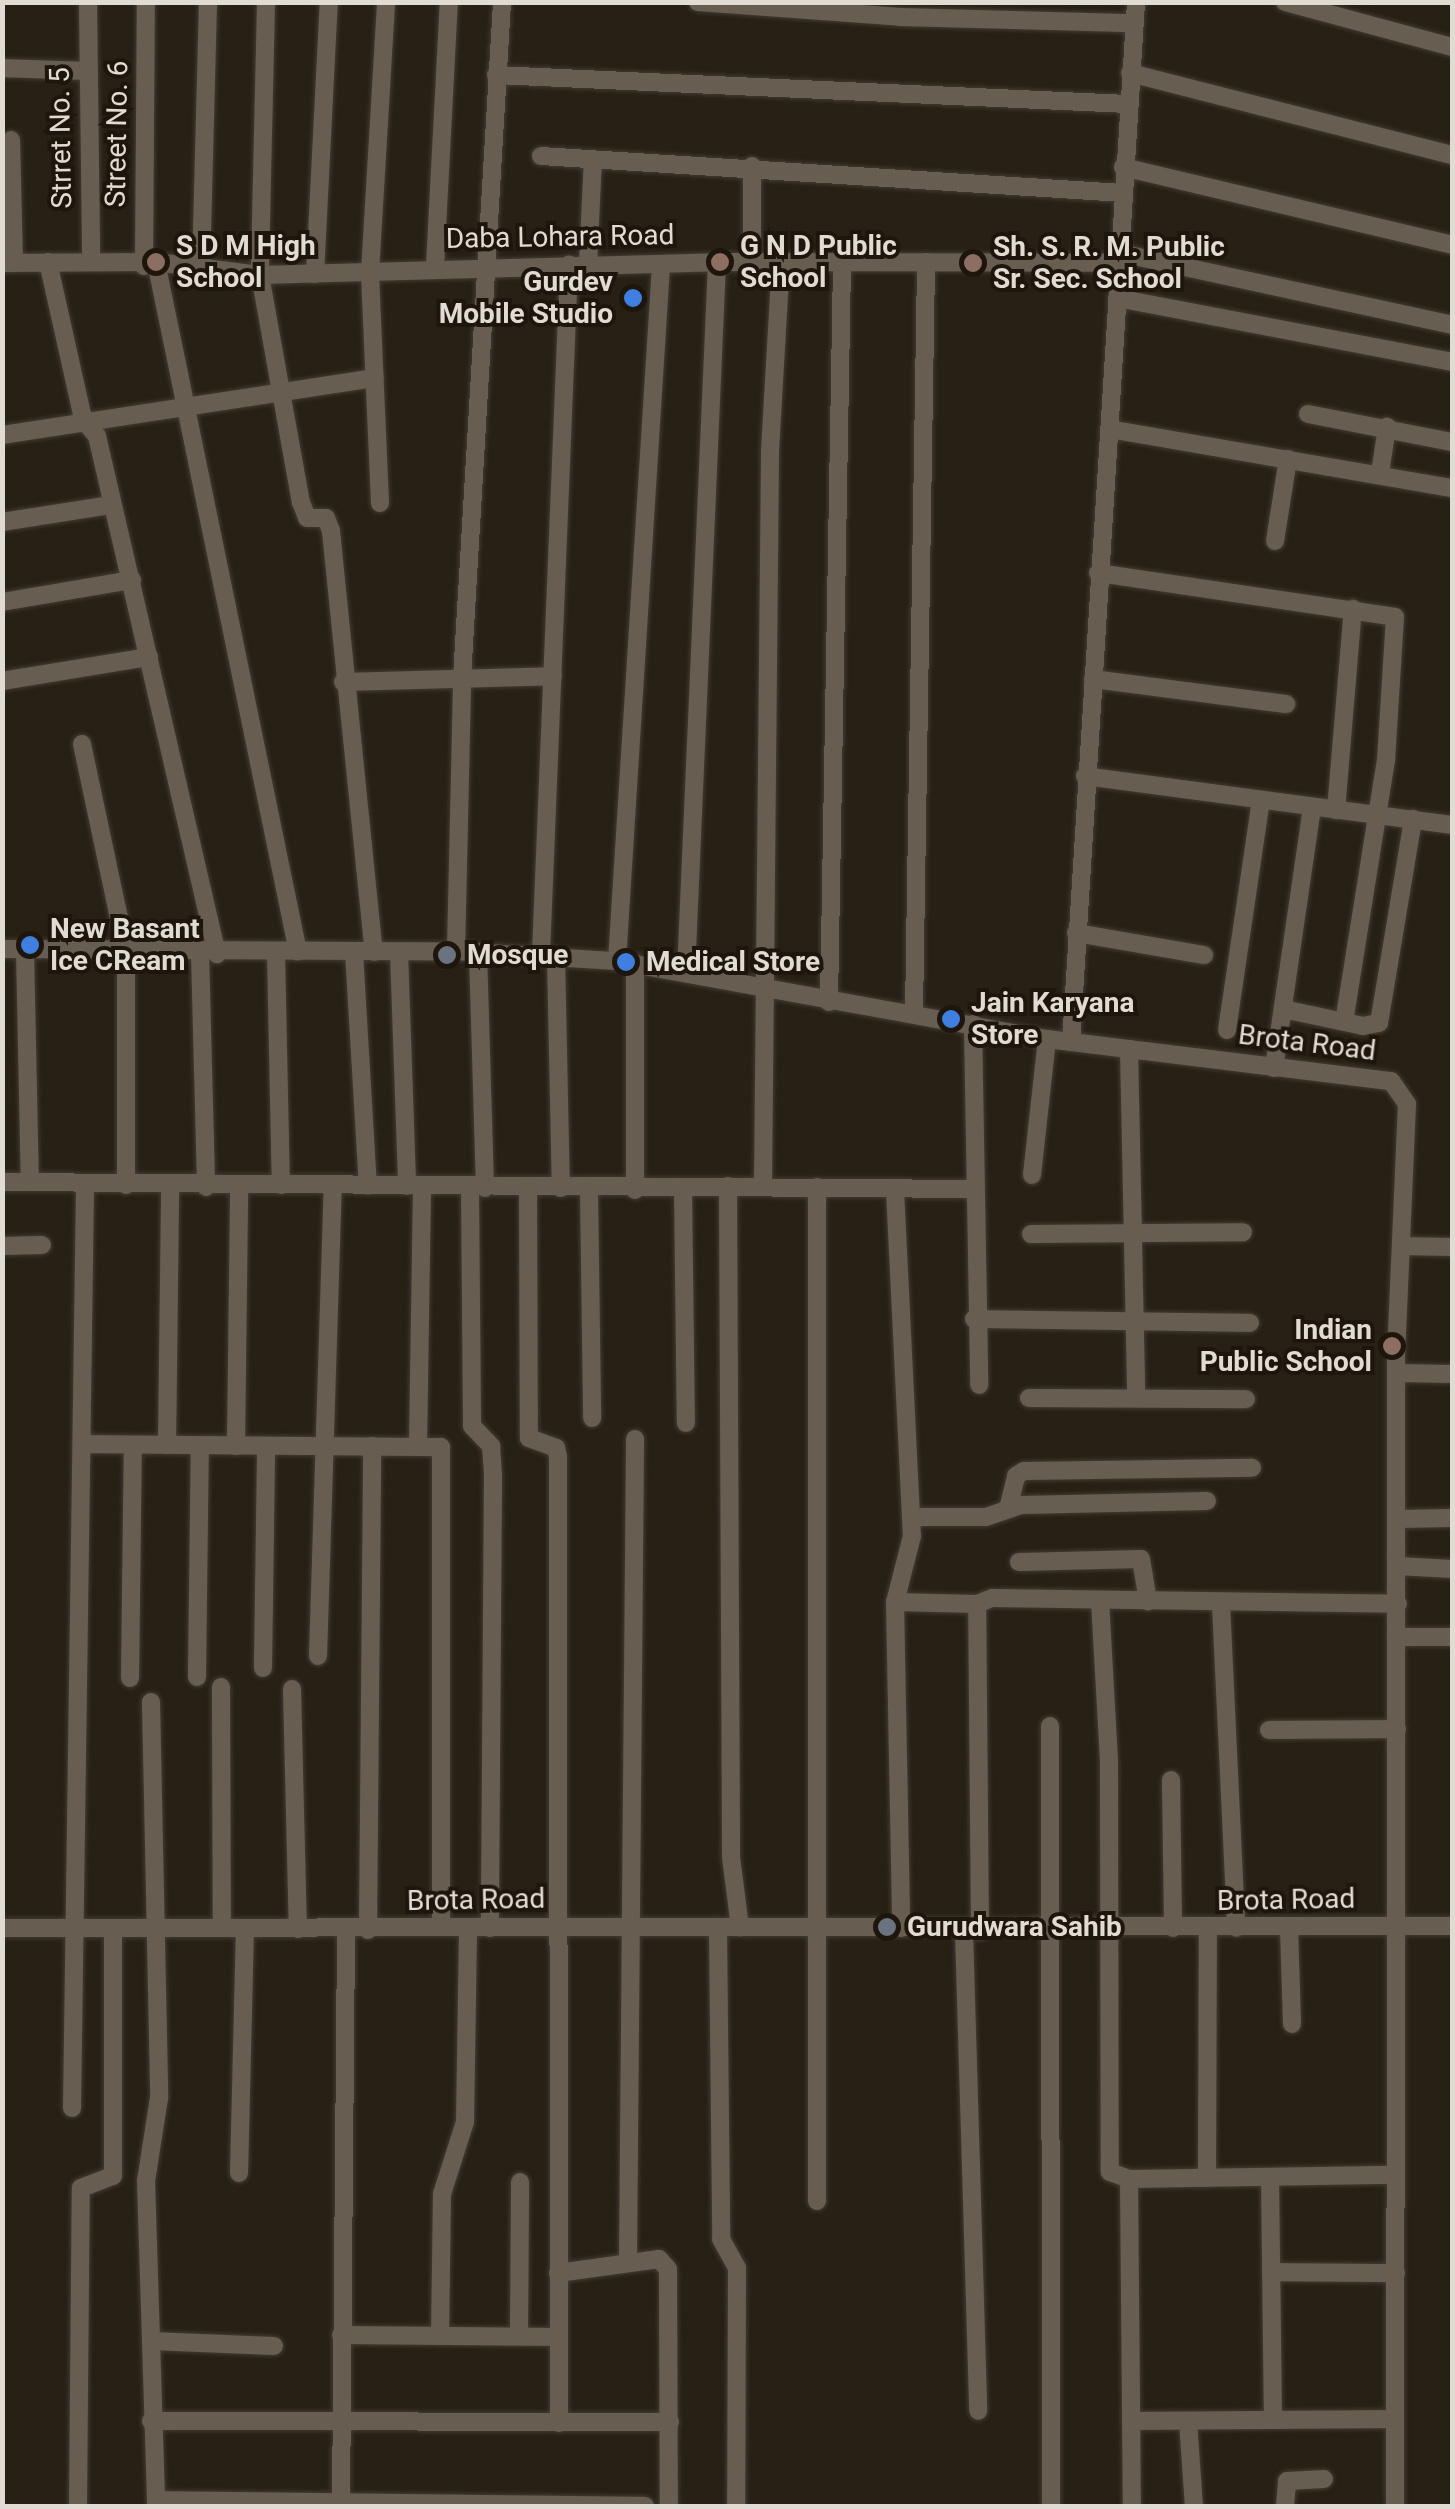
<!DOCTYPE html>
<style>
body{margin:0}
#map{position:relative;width:1455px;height:2509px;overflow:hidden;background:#272015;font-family:Roboto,sans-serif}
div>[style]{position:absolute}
.roads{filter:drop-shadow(0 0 2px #423b34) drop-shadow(0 0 2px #423b34)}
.minor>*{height:18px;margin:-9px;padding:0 9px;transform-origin:9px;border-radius:9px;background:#675e51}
.dots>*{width:28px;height:28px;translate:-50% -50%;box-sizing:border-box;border:5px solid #1e160c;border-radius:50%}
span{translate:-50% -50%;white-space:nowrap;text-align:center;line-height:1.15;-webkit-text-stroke:8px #1e160c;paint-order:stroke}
.street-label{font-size:28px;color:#e0dbd3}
.poi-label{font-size:28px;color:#e0dbd3;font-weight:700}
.left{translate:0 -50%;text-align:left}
.right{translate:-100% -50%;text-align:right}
.frame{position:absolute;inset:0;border:5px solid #e0dbd3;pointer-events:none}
</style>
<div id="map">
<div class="roads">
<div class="minor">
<div style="left:88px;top:2px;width:260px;rotate:89.3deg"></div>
<div style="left:266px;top:2px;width:273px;rotate:91.3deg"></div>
<div style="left:260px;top:275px;width:231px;rotate:79.8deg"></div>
<div style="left:301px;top:502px;width:17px;rotate:69deg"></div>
<div style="left:307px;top:518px;width:19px"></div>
<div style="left:326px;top:518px;width:14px;rotate:69deg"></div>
<div style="left:331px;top:531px;width:423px;rotate:84.2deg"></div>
<div style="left:698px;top:2px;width:203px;rotate:4.2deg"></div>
<div style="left:900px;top:17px;width:235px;rotate:1.5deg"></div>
<div style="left:1285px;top:2px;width:173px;rotate:15.1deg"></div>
<div style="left:2px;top:68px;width:85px;rotate:2deg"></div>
<div style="left:1130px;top:73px;width:332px;rotate:14.3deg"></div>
<div style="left:496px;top:75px;width:632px;rotate:2.63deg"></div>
<div style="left:11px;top:140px;width:123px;rotate:88.6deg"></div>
<div style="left:541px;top:156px;width:582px;rotate:3.64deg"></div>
<div style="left:752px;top:166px;width:96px;rotate:90deg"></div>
<div style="left:1123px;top:167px;width:338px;rotate:13.3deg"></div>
<div style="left:1120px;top:253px;width:340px;rotate:12.2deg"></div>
<div style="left:48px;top:262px;width:161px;rotate:77.4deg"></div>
<div style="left:83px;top:419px;width:22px;rotate:51deg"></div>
<div style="left:97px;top:436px;width:532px;rotate:76.96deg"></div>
<div style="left:156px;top:262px;width:704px;rotate:78.37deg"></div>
<div style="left:2px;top:263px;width:154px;rotate:-0.4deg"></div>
<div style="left:156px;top:262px;width:105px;rotate:7.1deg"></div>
<div style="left:260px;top:275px;width:457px;rotate:-1.6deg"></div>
<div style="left:717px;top:262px;width:402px;rotate:0.1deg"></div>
<div style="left:588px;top:264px;width:105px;rotate:-87.3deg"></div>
<div style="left:144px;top:266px;width:264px;rotate:-89.6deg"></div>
<div style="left:435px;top:266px;width:264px;rotate:-87deg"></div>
<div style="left:201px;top:270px;width:268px;rotate:-88.5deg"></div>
<div style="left:315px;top:274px;width:272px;rotate:-87.1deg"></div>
<div style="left:1117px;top:298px;width:341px;rotate:10.8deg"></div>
<div style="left:1308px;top:414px;width:147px;rotate:11deg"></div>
<div style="left:1109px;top:429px;width:348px;rotate:9.8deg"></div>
<div style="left:2px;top:435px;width:377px;rotate:-8.7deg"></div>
<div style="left:1380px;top:473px;width:47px;rotate:-81.3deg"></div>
<div style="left:380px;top:503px;width:230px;rotate:-92.5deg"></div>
<div style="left:370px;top:273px;width:271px;rotate:-86.6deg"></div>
<div style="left:2px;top:522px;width:109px;rotate:-8.9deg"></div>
<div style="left:1275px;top:541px;width:83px;rotate:-81deg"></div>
<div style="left:1098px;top:573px;width:300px;rotate:8.4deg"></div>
<div style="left:1395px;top:617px;width:143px;rotate:93.6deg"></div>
<div style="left:1386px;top:760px;width:265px;rotate:99.1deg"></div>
<div style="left:2px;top:602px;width:132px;rotate:-9.6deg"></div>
<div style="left:1093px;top:679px;width:195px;rotate:7.4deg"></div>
<div style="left:2px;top:681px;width:149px;rotate:-9.3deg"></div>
<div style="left:343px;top:682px;width:210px;rotate:-1.6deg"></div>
<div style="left:82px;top:744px;width:212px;rotate:78deg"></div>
<div style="left:126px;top:951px;width:234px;rotate:90deg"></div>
<div style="left:1085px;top:776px;width:370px;rotate:7.6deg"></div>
<div style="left:1336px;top:810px;width:202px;rotate:-85.2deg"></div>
<div style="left:1076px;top:933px;width:130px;rotate:9.8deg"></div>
<div style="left:2px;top:949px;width:454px;rotate:0.3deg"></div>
<div style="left:456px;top:951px;width:161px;rotate:3.6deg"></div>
<div style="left:617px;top:961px;width:437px;rotate:10.3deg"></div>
<div style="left:1047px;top:1039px;width:347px;rotate:7deg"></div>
<div style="left:1391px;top:1081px;width:28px;rotate:55deg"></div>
<div style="left:1407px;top:1104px;width:248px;rotate:92.5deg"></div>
<div style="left:1396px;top:1352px;width:574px;rotate:90deg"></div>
<div style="left:1396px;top:1926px;width:1394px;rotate:179.92deg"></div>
<div style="left:25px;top:950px;width:232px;rotate:88.8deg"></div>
<div style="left:456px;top:951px;width:273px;rotate:-88.7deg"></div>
<div style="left:462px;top:678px;width:677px;rotate:-86.61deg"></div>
<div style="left:354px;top:952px;width:234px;rotate:86.6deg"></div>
<div style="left:399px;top:952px;width:234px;rotate:88deg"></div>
<div style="left:478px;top:952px;width:236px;rotate:88.3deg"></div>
<div style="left:200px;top:953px;width:234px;rotate:88.5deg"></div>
<div style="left:276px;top:953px;width:232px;rotate:88.8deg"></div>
<div style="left:541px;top:954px;width:690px;rotate:-87.67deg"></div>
<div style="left:556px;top:956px;width:232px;rotate:88.8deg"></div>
<div style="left:617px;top:961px;width:697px;rotate:-86.38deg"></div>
<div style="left:635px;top:963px;width:227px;rotate:90deg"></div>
<div style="left:686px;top:973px;width:712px;rotate:-87.5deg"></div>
<div style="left:829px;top:1002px;width:740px;rotate:-88.99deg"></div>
<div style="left:1283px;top:1009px;width:82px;rotate:12deg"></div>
<div style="left:1363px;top:1026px;width:16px;rotate:-11deg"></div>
<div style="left:1379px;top:1023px;width:207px;rotate:-80.5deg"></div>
<div style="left:914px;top:1013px;width:751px;rotate:-89.08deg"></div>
<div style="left:973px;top:1024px;width:361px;rotate:89deg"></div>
<div style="left:1227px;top:1030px;width:232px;rotate:-81.6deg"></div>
<div style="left:1071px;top:1042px;width:1042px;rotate:-86.42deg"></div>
<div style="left:1129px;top:1049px;width:348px;rotate:88.8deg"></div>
<div style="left:1274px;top:1068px;width:263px;rotate:-81.7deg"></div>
<div style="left:1032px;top:1175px;width:137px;rotate:-83.7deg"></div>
<div style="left:2px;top:1182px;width:971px;rotate:0.41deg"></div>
<div style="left:763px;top:1185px;width:734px;rotate:-89.45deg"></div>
<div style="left:770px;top:451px;width:189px;rotate:-86.7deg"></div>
<div style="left:728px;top:1186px;width:671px;rotate:89.74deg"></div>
<div style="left:731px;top:1857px;width:71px;rotate:82.7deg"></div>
<div style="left:817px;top:1187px;width:1014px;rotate:90deg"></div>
<div style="left:528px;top:1188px;width:250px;rotate:89.8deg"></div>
<div style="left:529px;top:1438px;width:29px;rotate:20deg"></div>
<div style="left:556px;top:1448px;width:9px;rotate:77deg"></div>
<div style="left:558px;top:1457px;width:966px;rotate:89.94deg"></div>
<div style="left:470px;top:1189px;width:237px;rotate:89.5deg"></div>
<div style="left:472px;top:1426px;width:28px;rotate:46deg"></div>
<div style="left:491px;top:1446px;width:30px;rotate:86deg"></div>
<div style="left:493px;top:1476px;width:452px;rotate:90.4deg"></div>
<div style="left:683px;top:1189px;width:234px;rotate:89.3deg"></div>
<div style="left:589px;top:1190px;width:228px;rotate:89.2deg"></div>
<div style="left:895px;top:1190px;width:346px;rotate:87.2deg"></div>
<div style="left:912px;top:1536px;width:68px;rotate:104.4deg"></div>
<div style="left:895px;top:1602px;width:326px;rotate:88.9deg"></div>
<div style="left:1031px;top:1234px;width:212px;rotate:-0.5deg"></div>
<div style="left:2px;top:1246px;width:40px;rotate:-1.4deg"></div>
<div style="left:1401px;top:1246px;width:51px;rotate:1.1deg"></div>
<div style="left:974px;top:1319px;width:276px;rotate:0.8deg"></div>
<div style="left:1396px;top:1373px;width:56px;rotate:1deg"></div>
<div style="left:1029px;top:1398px;width:217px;rotate:0.3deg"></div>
<div style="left:86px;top:1444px;width:355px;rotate:0.5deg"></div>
<div style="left:441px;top:1447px;width:480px;rotate:90deg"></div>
<div style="left:418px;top:1444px;width:257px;rotate:-89.1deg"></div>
<div style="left:167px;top:1445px;width:259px;rotate:-89.3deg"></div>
<div style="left:236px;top:1446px;width:260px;rotate:-89.3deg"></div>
<div style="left:1008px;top:1509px;width:34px;rotate:-76deg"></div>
<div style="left:1016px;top:1476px;width:9px;rotate:-32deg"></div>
<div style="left:1024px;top:1471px;width:228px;rotate:-0.8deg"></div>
<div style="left:912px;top:1517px;width:74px"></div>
<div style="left:986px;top:1517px;width:37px;rotate:-19deg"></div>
<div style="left:1021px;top:1505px;width:186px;rotate:-1.2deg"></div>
<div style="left:1398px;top:1519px;width:54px;rotate:-1.1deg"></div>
<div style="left:1019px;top:1562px;width:122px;rotate:-1.4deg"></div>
<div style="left:1141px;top:1559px;width:43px;rotate:80.5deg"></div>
<div style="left:1398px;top:1566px;width:54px;rotate:3.2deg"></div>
<div style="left:1100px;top:1600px;width:163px;rotate:86.8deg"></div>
<div style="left:1109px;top:1763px;width:409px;rotate:89.9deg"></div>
<div style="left:1110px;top:2172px;width:20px;rotate:20deg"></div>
<div style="left:1129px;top:2179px;width:266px;rotate:-0.9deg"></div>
<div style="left:895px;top:1602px;width:82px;rotate:1.4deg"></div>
<div style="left:1221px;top:1604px;width:324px;rotate:87.3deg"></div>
<div style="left:1400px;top:1637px;width:52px"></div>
<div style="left:318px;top:1656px;width:470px;rotate:-88.2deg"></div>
<div style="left:263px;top:1668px;width:221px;rotate:-89.2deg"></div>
<div style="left:197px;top:1677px;width:231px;rotate:-89.3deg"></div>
<div style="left:130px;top:1678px;width:232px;rotate:-89.3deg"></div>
<div style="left:221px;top:1687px;width:241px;rotate:89.8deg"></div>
<div style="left:292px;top:1689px;width:240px;rotate:88.6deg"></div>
<div style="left:151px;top:1702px;width:396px;rotate:88.8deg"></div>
<div style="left:159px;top:2098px;width:84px;rotate:98.9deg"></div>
<div style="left:146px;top:2181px;width:325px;rotate:88.2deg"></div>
<div style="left:1050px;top:1726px;width:780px;rotate:89.93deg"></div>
<div style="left:1269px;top:1730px;width:128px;rotate:-0.4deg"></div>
<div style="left:1171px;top:1780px;width:148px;rotate:89.2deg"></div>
<div style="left:718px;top:1928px;width:311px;rotate:89.4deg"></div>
<div style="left:721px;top:2239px;width:33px;rotate:61deg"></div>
<div style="left:737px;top:2268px;width:238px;rotate:90.2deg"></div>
<div style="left:1289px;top:1928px;width:96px;rotate:88.2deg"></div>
<div style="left:368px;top:1930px;width:484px;rotate:-89.5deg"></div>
<div style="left:964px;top:1931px;width:480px;rotate:88.3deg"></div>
<div style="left:980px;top:1931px;width:327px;rotate:-90.5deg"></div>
<div style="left:977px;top:1604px;width:16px;rotate:-22deg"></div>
<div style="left:992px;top:1598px;width:406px;rotate:0.8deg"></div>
<div style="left:72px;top:2108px;width:924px;rotate:-89.19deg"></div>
<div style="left:239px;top:2173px;width:243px;rotate:-88.6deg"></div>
<div style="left:1270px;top:2177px;width:242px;rotate:89.3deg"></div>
<div style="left:1207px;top:2178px;width:249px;rotate:-89.8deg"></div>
<div style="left:1129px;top:2179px;width:327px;rotate:89.5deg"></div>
<div style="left:628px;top:2261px;width:822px;rotate:-89.51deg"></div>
<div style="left:1271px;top:2272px;width:125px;rotate:0.5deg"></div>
<div style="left:558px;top:2273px;width:102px;rotate:-7.9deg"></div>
<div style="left:659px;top:2259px;width:13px;rotate:48deg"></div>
<div style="left:668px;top:2269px;width:237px;rotate:89.8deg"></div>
<div style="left:341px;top:2335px;width:218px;rotate:0.5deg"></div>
<div style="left:440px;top:2336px;width:142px;rotate:-89.2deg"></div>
<div style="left:442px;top:2194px;width:76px;rotate:-72.3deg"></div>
<div style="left:465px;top:2122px;width:195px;rotate:-89.1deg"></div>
<div style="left:519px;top:2336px;width:154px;rotate:-89.6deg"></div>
<div style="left:151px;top:2341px;width:123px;rotate:2.3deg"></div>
<div style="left:151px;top:2421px;width:519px;rotate:0.11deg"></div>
<div style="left:1131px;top:2421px;width:264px;rotate:-0.4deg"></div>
<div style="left:1188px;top:2421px;width:85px;rotate:86deg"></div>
<div style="left:156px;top:2500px;width:489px;rotate:0.7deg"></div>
<div style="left:78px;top:2506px;width:318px;rotate:-89.5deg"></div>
<div style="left:81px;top:2188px;width:34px;rotate:-21deg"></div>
<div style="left:113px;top:2176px;width:246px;rotate:-90deg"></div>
<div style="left:341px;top:2506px;width:575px;rotate:-89.5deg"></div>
<div style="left:1285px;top:2506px;width:25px;rotate:-85deg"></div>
<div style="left:1287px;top:2481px;width:37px;rotate:-3deg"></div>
<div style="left:1395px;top:2506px;width:580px;rotate:-89.9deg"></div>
<div style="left:1396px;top:1926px;width:56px"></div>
</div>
</div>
<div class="dots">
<div style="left:156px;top:262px;background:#8d6e63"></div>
<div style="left:720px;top:262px;background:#8d6e63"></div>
<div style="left:973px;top:263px;background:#8d6e63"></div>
<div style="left:633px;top:298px;background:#3f7fe0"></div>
<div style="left:30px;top:945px;background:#3f7fe0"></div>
<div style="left:447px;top:955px;background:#6b7280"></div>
<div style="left:626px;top:962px;background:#3f7fe0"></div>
<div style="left:951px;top:1019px;background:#3f7fe0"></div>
<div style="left:1392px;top:1346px;background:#8d6e63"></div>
<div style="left:887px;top:1927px;background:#6b7280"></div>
</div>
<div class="street-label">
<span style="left:117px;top:134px;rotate:-89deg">Street No. 6</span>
<span style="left:61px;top:138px;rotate:-91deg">Strret No. 5</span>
<span style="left:560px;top:237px;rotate:-1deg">Daba Lohara Road</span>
<span style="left:1307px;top:1043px;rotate:7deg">Brota Road</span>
<span style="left:476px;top:1900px;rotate:-1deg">Brota Road</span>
<span style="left:1286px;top:1900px;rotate:-1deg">Brota Road</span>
</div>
<div class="poi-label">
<span class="left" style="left:176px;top:262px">S D M High<br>School</span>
<span class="left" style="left:740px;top:262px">G N D Public<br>School</span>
<span class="left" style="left:993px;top:263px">Sh. S. R. M. Public<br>Sr. Sec. School</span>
<span class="right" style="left:613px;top:298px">Gurdev<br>Mobile Studio</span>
<span class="left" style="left:50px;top:945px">New Basant<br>Ice CReam</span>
<span class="left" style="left:467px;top:955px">Mosque</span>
<span class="left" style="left:646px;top:962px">Medical Store</span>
<span class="left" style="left:971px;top:1019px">Jain Karyana<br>Store</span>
<span class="right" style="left:1372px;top:1346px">Indian<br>Public School</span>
<span class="left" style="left:907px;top:1927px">Gurudwara Sahib</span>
</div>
<div class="frame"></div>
</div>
